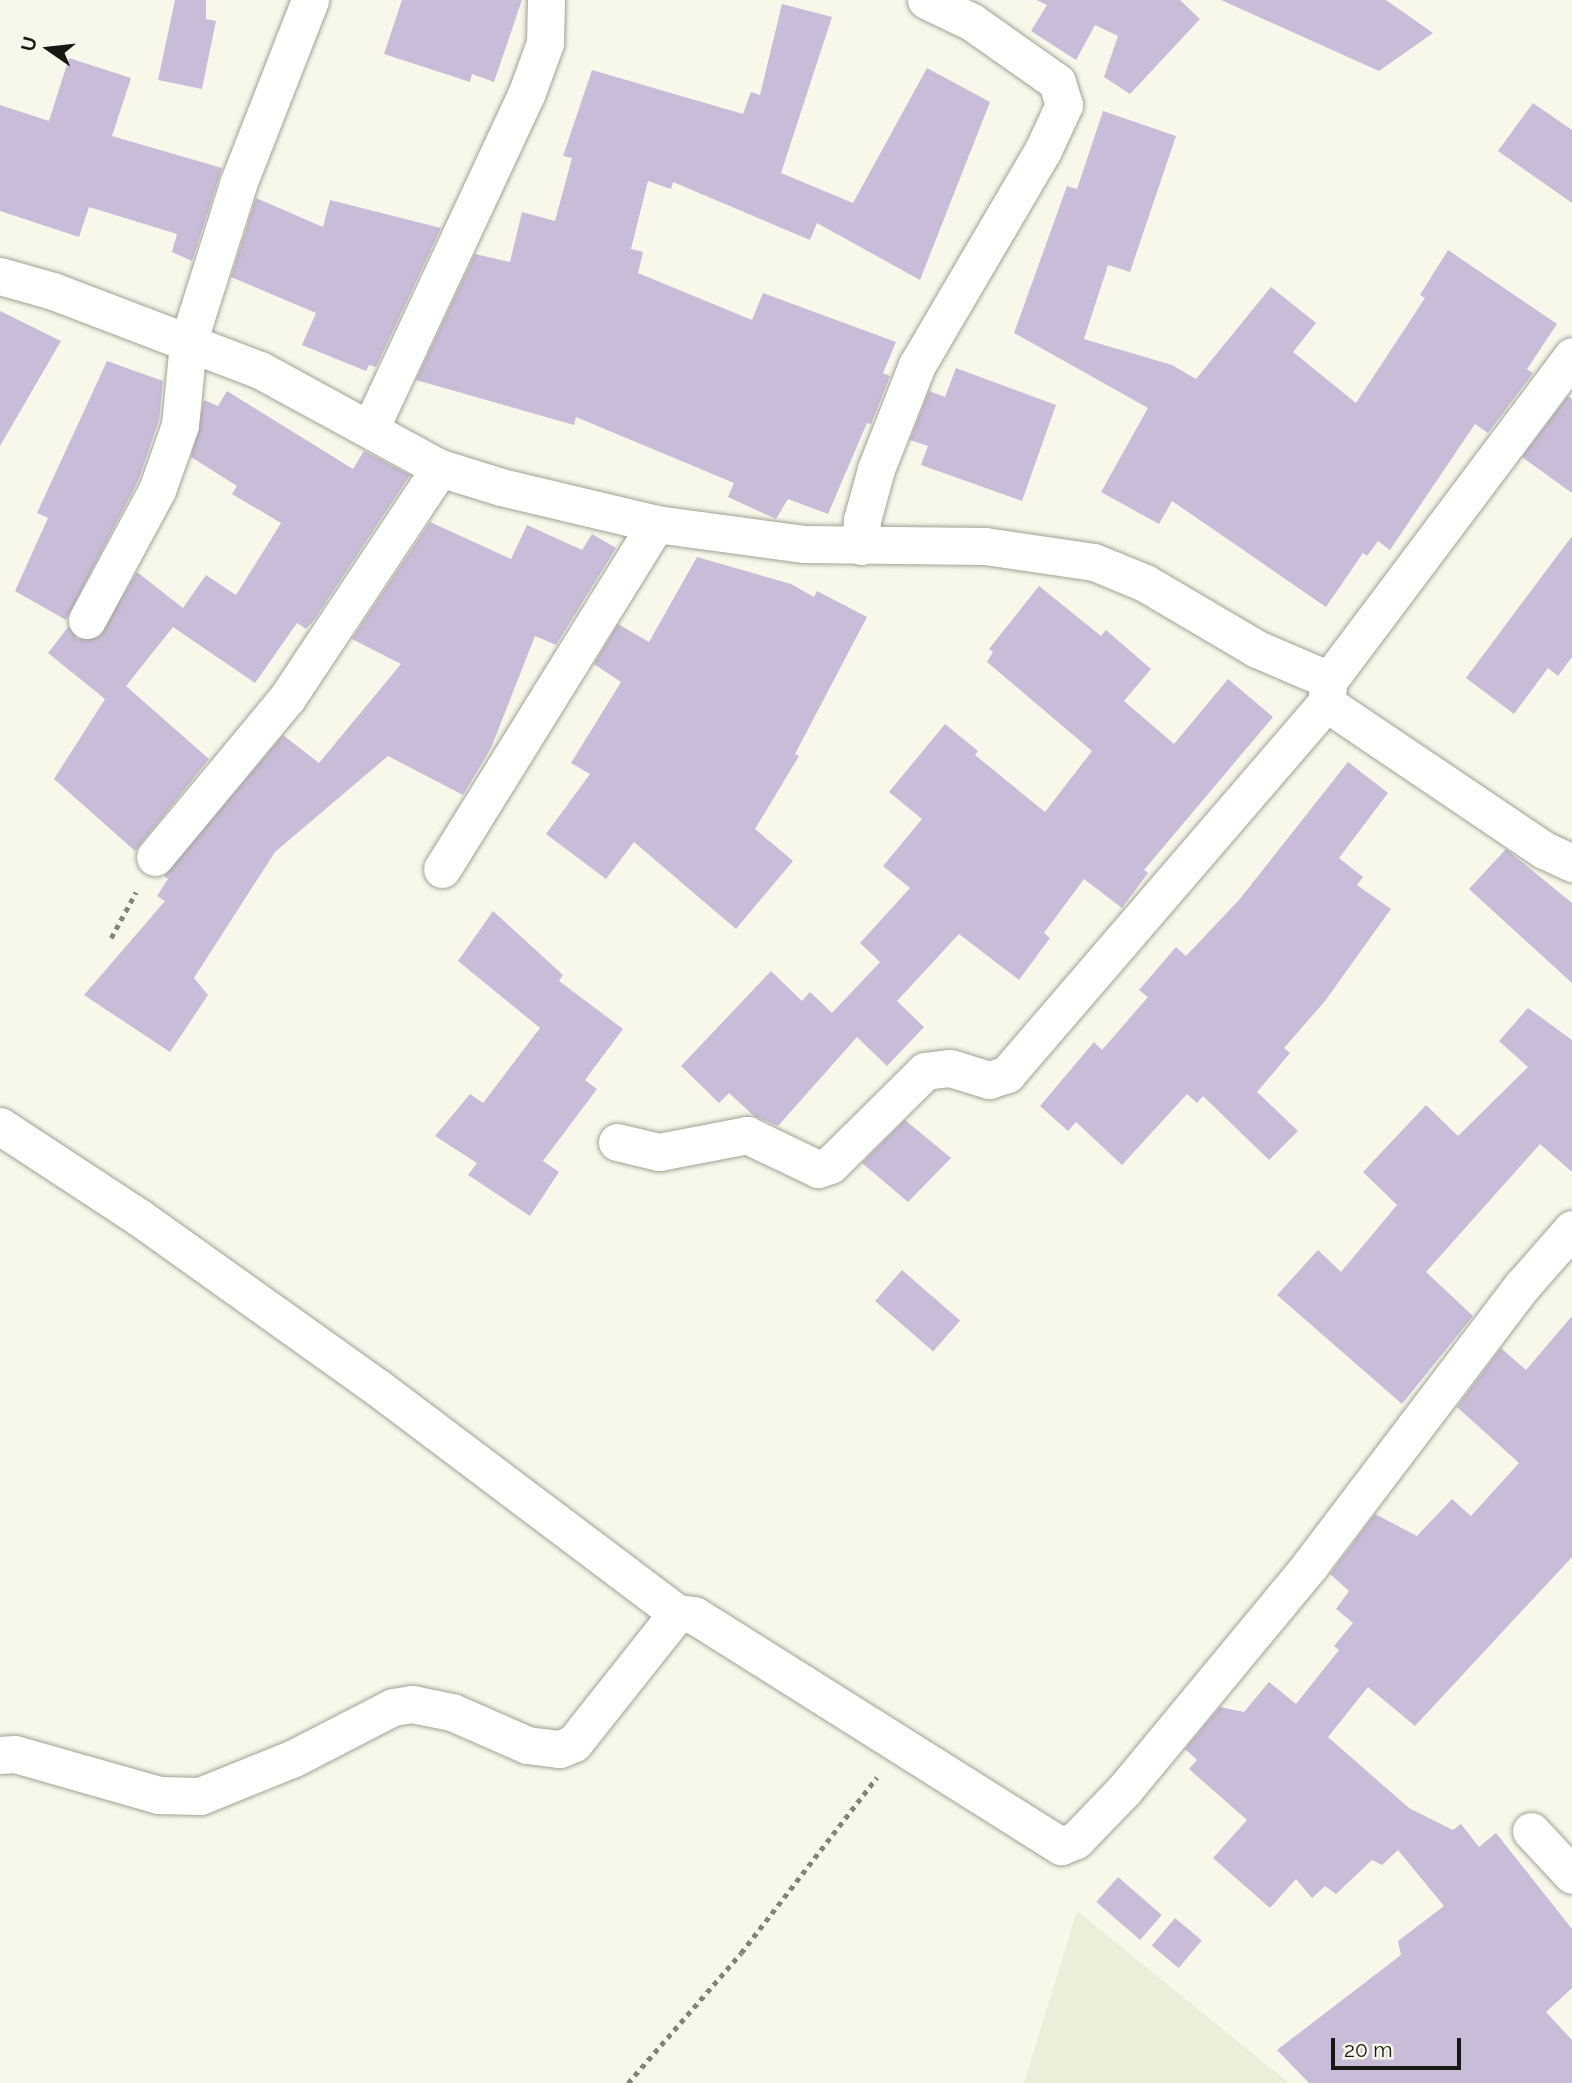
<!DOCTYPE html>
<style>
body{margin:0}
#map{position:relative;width:1572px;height:2083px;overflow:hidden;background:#f7f8ea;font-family:Raleway,sans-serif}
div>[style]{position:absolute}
.built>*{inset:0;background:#ebeed8}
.building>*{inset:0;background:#c9bcd8;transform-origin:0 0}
.path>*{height:4.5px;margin-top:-2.25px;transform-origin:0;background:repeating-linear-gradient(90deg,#83837b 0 5px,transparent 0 10px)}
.roads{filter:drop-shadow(0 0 2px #a0a295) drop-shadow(0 0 2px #a0a295)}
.street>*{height:37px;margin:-18.5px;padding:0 18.5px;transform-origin:18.5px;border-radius:18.5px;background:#fff}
span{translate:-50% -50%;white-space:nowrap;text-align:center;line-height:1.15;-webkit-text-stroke:5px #f7f8ea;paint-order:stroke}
.north{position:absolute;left:14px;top:14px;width:70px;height:70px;-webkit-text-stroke:5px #f7f8ea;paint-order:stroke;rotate:284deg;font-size:19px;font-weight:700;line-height:28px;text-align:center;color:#171713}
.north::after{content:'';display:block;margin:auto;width:24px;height:32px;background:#171713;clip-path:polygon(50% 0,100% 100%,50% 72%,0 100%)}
.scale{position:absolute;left:1331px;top:2038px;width:130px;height:32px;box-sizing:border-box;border:4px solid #171713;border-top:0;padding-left:9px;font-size:21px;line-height:24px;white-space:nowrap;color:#171713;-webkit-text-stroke:5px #f7f8ea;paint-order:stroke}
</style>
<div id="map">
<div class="built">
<div style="clip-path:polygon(1077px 1911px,1289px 2083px,1024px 2083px)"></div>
</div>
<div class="building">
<div style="clip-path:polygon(175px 0,206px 0,206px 19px,216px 21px,202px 89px,158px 80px)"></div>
<div style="clip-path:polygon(402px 0,522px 0,494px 82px,472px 74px,470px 82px,384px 54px)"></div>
<div style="clip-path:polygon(1036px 0,1180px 0,1200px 19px,1130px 94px,1104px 77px,1118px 36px,1095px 25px,1076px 60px,1031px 31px,1047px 5px)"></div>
<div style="clip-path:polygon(1221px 0,1386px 0,1433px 33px,1379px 71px)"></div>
<div style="clip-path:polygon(782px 4px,832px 17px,781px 173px,853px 203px,927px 68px,990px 102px,920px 280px,817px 223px,810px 240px,673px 182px,671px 189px,648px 181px,631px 249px,643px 252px,638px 273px,752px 320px,763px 293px,896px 342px,883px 373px,890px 376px,871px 424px,867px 423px,828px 514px,788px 499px,776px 519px,728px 497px,734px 483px,576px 417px,574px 425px,416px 380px,475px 254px,510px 262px,522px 212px,555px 221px,572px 158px,563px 156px,592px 70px,743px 114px,751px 92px,760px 95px)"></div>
<div style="clip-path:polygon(69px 58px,131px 78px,112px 136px,222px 168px,192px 261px,172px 252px,177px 234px,89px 207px,79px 237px,0 211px,0 105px,49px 121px)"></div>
<div style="clip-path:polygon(1533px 103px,1572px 130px,1572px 203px,1498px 151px)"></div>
<div style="clip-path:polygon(1103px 111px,1176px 136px,1130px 272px,1108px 265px,1084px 339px,1172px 365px,1196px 379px,1271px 287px,1316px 323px,1293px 352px,1356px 403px,1425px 298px,1420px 295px,1448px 250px,1557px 324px,1527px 369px,1533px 373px,1488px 433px,1475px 424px,1390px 550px,1378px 541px,1367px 556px,1363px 553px,1326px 607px,1172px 501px,1159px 524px,1101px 492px,1148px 408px,1014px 333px,1067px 186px,1077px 189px)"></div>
<div style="clip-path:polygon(256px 198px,323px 227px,330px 200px,441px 228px,376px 367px,369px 365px,366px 371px,302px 345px,316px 313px,231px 277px)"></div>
<div style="clip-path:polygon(0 311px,61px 341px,0 446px)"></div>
<div style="clip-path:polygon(107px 361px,163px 381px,159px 420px,138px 481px,66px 620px,15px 591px,48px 518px,37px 513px)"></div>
<div style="clip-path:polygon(956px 368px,1056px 405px,1022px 501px,921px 465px,928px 446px,910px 440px,929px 391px,945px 397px)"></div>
<div style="clip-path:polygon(227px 391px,353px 469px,364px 451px,410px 475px,314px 620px,306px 629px,297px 623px,255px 683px,173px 627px,126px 686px,209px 759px,135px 851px,54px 779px,105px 699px,48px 653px,68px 627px,78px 639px,99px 637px,137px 572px,183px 608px,206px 575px,236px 595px,281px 523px,232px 494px,237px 486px,191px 457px,204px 400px,218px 406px)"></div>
<div style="clip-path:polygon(1568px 396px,1572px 399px,1572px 493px,1522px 457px)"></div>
<div style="clip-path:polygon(430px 522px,511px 559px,527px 525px,582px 550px,592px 534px,616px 548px,556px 645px,535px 636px,491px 748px,463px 795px,388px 756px,275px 852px,194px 978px,208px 995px,170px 1052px,84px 995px,165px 901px,157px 896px,168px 879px,164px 876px,283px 735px,319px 763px,401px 664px,352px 639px)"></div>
<div style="clip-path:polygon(1572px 536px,1572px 657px,1558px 676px,1548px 668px,1514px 714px,1466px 678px)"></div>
<div style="clip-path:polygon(697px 557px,791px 584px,814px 597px,817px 591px,867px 617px,795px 754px,799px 756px,755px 829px,793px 861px,736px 929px,634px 842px,606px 879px,546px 834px,590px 774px,571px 763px,621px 682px,594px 664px,618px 624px,649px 642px)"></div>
<div style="clip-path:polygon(1039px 586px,1101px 636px,1106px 630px,1151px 669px,1124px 701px,1174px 744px,1228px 679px,1273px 717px,1144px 870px,1148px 873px,1122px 908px,1084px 879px,1044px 933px,1050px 938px,1019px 980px,959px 934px,897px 1001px,924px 1027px,887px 1066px,857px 1037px,778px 1126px,754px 1116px,729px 1093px,719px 1103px,681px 1066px,771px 971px,802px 1001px,810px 992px,832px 1013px,880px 962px,860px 943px,910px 888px,883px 866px,922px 819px,889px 792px,945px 724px,978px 751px,975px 755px,1045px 812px,1092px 751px,987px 662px,993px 652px,989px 649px)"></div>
<div style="clip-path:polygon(1348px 762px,1388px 793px,1339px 858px,1363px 877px,1357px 885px,1391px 909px,1325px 1001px,1284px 1048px,1290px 1053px,1257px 1092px,1298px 1131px,1269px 1160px,1203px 1096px,1197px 1103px,1187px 1094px,1122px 1165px,1076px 1122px,1068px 1131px,1040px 1106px,1094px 1042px,1102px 1050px,1148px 997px,1139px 990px,1176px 947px,1186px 956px,1239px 900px)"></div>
<div style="clip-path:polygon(1506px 849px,1572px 903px,1572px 983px,1469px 889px)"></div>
<div style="clip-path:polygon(493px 911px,563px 975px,559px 981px,623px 1029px,585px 1080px,597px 1089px,543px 1161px,559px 1172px,530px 1216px,468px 1175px,477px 1163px,435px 1136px,470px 1094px,483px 1103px,540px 1028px,458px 961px)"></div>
<div style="clip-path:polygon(1528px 1008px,1572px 1040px,1572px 1172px,1540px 1144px,1426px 1272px,1473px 1316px,1402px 1404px,1277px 1295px,1318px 1250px,1341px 1272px,1397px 1205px,1363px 1172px,1426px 1105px,1458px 1136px,1528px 1067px,1499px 1041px)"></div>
<div style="clip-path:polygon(905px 1120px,951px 1158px,908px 1202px,862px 1163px)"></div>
<div style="left:902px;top:1270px;width:77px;height:41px;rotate:41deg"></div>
<div style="clip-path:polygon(1572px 1316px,1572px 1557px,1415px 1726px,1368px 1687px,1328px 1737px,1409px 1808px,1453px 1830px,1461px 1824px,1479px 1847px,1496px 1833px,1572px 1929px,1572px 1988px,1546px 2012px,1572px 2040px,1572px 2083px,1309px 2083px,1277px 2050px,1401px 1955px,1398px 1941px,1444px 1906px,1398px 1850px,1382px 1865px,1372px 1860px,1336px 1894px,1325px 1886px,1312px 1898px,1296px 1879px,1270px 1908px,1213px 1858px,1247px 1820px,1189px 1769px,1197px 1760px,1185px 1749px,1220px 1707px,1244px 1712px,1269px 1682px,1296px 1704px,1339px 1650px,1334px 1646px,1353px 1623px,1336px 1609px,1349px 1591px,1330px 1574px,1375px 1514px,1417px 1536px,1452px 1499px,1471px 1516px,1519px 1463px,1457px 1407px,1501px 1348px,1526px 1370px)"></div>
<div style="left:1118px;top:1877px;width:58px;height:33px;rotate:41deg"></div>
<div style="left:1175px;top:1918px;width:35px;height:36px;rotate:40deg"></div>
</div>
<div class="path">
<div style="left:111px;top:938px;width:52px;rotate:-61.5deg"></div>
<div style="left:628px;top:2083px;width:172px;rotate:-49deg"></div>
<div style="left:741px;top:1953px;width:222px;rotate:-52.3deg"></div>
</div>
<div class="roads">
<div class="street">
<div style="left:0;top:276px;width:55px;rotate:15.8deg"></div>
<div style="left:53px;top:291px;width:222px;rotate:20.9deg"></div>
<div style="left:260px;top:370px;width:205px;rotate:28.6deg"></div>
<div style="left:440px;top:468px;width:64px;rotate:17.3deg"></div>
<div style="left:501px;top:487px;width:159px;rotate:13.4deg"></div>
<div style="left:656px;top:524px;width:148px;rotate:7.7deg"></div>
<div style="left:803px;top:544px;width:182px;rotate:0.6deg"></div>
<div style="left:985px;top:546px;width:110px;rotate:8.4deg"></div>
<div style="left:1094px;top:562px;width:55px;rotate:22.4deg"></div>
<div style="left:1145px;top:583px;width:130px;rotate:30.5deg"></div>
<div style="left:1257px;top:649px;width:78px;rotate:23.3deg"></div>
<div style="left:371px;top:427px;width:366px;rotate:-65deg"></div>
<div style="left:526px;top:95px;width:55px;rotate:-69.9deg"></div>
<div style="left:545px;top:43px;width:43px;rotate:-88.7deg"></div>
<div style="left:861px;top:546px;width:26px;rotate:-88deg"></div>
<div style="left:862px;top:520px;width:53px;rotate:-74.6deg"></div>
<div style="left:876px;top:469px;width:112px;rotate:-68.5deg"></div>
<div style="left:917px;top:365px;width:249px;rotate:-59.6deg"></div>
<div style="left:1043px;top:150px;width:50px;rotate:-65deg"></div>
<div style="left:1064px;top:105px;width:24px;rotate:-107deg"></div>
<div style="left:1057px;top:82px;width:104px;rotate:-144.8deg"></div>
<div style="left:972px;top:22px;width:51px;rotate:-154.4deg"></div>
<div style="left:87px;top:620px;width:148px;rotate:-61.7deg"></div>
<div style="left:157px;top:490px;width:69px;rotate:-70.5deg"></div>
<div style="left:180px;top:425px;width:82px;rotate:-84.4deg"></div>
<div style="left:188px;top:343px;width:167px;rotate:-72.5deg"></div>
<div style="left:238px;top:184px;width:198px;rotate:-68.6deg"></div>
<div style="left:1326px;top:703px;width:263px;rotate:34deg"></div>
<div style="left:1544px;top:850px;width:31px;rotate:25deg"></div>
<div style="left:155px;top:857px;width:207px;rotate:-50.3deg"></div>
<div style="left:287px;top:698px;width:276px;rotate:-56.4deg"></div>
<div style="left:442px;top:869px;width:406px;rotate:-58.2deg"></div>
<div style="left:0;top:1126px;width:168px;rotate:33.3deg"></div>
<div style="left:140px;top:1218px;width:291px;rotate:35.5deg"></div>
<div style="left:377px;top:1387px;width:376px;rotate:37deg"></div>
<div style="left:677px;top:1613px;width:17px;rotate:7deg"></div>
<div style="left:694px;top:1615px;width:434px;rotate:32.2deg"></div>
<div style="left:1061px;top:1846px;width:16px;rotate:-22deg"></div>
<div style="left:1076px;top:1840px;width:71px;rotate:-46.1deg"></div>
<div style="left:1125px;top:1789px;width:291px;rotate:-50.4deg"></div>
<div style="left:1310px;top:1565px;width:350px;rotate:-52.8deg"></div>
<div style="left:1522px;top:1286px;width:76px;rotate:-48.7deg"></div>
<div style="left:617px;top:1142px;width:43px;rotate:13.4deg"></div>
<div style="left:659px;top:1152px;width:90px;rotate:-10.9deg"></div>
<div style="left:747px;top:1135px;width:79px;rotate:25.6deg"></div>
<div style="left:818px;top:1169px;width:13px;rotate:-18deg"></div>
<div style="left:830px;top:1165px;width:134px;rotate:-44.7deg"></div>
<div style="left:925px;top:1071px;width:25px;rotate:-7deg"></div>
<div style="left:950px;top:1068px;width:41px;rotate:17.1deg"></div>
<div style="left:989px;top:1080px;width:19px;rotate:-18deg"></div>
<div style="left:1007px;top:1074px;width:489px;rotate:-49.3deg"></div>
<div style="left:1326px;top:703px;width:23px;rotate:-83deg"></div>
<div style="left:1329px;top:680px;width:405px;rotate:-53.1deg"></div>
<div style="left:0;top:1755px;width:15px;rotate:-4deg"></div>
<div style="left:15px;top:1754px;width:150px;rotate:15.9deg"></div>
<div style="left:159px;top:1795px;width:41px;rotate:1.4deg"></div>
<div style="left:200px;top:1796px;width:101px;rotate:-22deg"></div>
<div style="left:294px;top:1758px;width:111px;rotate:-27.3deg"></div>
<div style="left:393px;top:1707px;width:19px;rotate:-9deg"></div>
<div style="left:412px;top:1704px;width:41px;rotate:11.3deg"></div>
<div style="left:452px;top:1712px;width:82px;rotate:23.7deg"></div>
<div style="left:527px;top:1745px;width:33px;rotate:7deg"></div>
<div style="left:560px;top:1749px;width:15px;rotate:-23deg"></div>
<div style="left:574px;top:1743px;width:166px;rotate:-51.6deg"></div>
<div style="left:1531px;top:1831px;width:60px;rotate:47deg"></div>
</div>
</div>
<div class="north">U</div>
<div class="scale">20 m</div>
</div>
